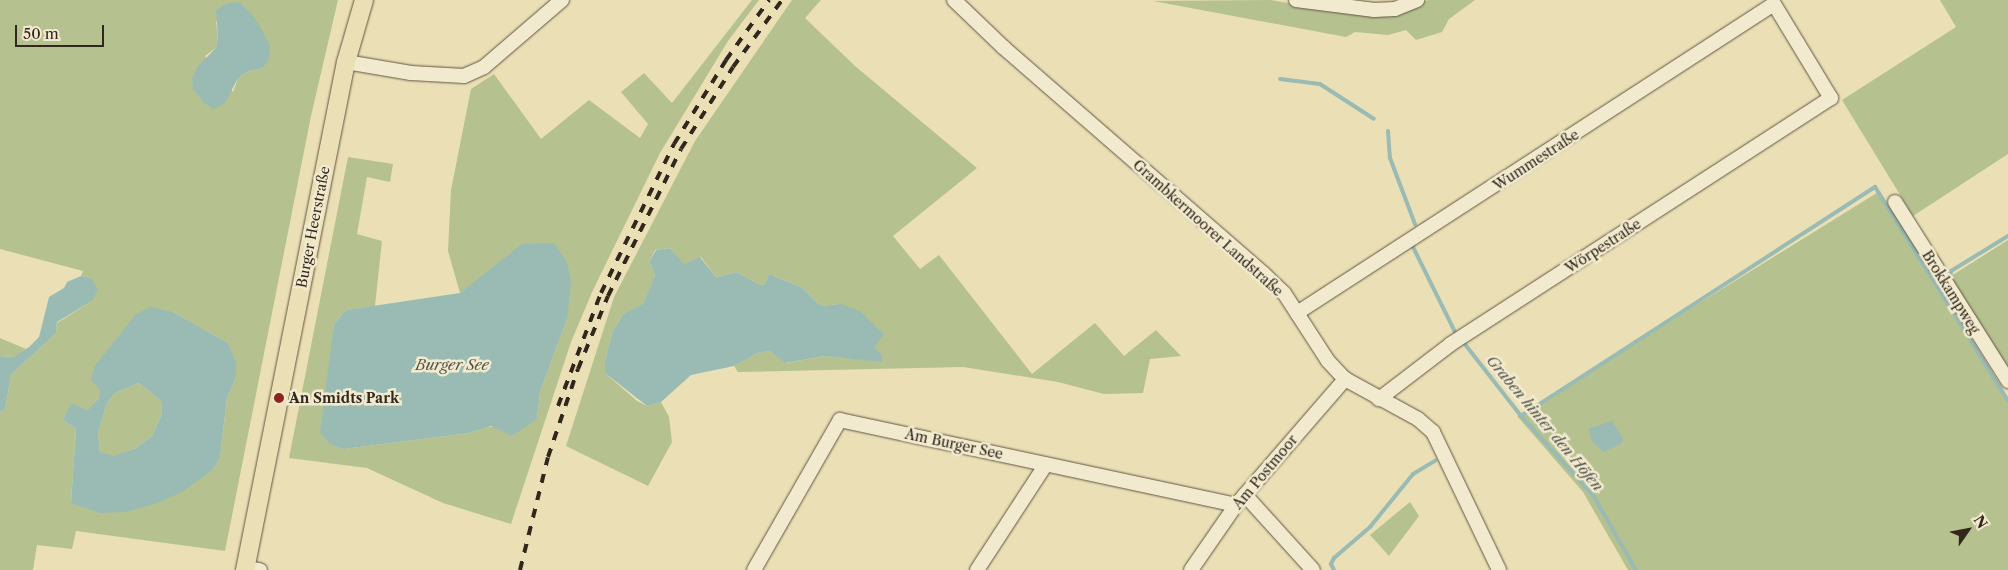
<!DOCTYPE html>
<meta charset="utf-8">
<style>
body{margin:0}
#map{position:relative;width:2008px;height:570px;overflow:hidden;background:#ebdfb5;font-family:"Libre Caslon Text",serif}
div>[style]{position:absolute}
.green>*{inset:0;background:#b5c28f}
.water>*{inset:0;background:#99bbb4}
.stream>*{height:4px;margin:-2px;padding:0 2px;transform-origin:2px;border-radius:2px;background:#99bbb4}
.roads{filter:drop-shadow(0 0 1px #605542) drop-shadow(0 0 1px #605542)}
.minor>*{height:14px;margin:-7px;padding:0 7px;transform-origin:7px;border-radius:7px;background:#f2eacf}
.major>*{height:18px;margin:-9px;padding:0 9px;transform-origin:9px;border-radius:9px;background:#ebdfb5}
.rail>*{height:4px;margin-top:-2px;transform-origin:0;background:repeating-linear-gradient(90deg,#31271c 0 9px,transparent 0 18px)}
.dots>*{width:14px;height:14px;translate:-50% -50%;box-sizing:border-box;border:2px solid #f2eacf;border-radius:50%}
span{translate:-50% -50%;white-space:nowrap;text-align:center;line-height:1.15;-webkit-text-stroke:5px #f2eacf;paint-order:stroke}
.street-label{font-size:14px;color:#31271c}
.poi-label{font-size:14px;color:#31271c;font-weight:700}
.left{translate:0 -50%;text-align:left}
.water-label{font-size:15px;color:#50534a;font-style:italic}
.north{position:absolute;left:1943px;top:505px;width:50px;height:50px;-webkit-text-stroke:4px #f2eacf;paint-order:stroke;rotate:57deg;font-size:14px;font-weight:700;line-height:20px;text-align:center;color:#31271c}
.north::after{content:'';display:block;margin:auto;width:18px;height:22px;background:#31271c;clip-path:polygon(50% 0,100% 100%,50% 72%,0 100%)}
.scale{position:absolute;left:15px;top:25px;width:89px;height:22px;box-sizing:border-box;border:2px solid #31271c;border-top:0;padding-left:6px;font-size:15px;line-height:18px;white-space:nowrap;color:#31271c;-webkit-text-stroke:4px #f2eacf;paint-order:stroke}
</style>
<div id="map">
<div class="green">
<div style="clip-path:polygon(evenodd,0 0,338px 0,311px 116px,225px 551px,76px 531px,72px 549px,37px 545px,33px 570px,0 570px,0 412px,5px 410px,11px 375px,56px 333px,57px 323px,92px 301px,91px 278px,81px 276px,83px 271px,0 249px,0 0,216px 21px,263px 68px,249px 71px,238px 78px,233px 92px,205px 56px,216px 48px,218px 37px,216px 21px,0 0,173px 312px,228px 343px,236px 377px,227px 398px,220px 457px,214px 469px,203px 476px,71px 503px,76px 429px,63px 420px,71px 404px,87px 410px,99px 398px,110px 347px,123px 334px,136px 314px,173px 312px)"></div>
<div style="clip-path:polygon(752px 0,759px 0,728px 41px,660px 153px,593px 290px,571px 342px,511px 524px,443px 503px,367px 468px,289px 458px,348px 157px,393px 164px,390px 182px,367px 177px,357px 234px,382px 241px,375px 306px,346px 310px,334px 324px,330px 367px,344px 449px,469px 433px,484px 428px,537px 419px,540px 392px,567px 319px,481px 279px,460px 293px,448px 251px,451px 190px,471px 89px,494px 74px,541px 139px,589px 100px,640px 138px,648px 124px,621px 92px,644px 73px,672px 103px)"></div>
<div style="clip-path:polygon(792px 0,821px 0,805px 18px,855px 66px,977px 168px,893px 236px,920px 269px,939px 255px,1032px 374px,1095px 323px,1124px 356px,1156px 330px,1181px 356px,1150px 359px,1143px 393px,1104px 394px,1058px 382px,963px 367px,738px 372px,734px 366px,758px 353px,770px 351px,786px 363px,825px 356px,881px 361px,840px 304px,821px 306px,803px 288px,769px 274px,765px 284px,760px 285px,737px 272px,716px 277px,701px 257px,684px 265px,670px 248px,655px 250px,649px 262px,655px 275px,643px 305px,623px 314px,612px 333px,605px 361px,605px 373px,637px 401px,647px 406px,661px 402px,669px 417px,672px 442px,648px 486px,566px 446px,614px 297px,695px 141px)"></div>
<div style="clip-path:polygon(1271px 0,1328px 10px,1396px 13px,1428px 0,1475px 0,1449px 19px,1442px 32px,1416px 40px,1406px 30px,1388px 35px,1355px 32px,1346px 37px,1153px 1px)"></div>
<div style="clip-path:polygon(1940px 0,2008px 0,2008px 154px,1913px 216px,1842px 100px,1956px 27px)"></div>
<div style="clip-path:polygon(1880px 191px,2008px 403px,2008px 570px,1628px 570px,1583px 492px,1517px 416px)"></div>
<div style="clip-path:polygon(2008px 240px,2008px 369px,1948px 278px)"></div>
<div style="clip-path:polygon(0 338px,26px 349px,13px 357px,0 356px)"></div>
<div style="clip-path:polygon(139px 383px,161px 401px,162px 414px,152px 436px,136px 448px,114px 457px,100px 452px,98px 433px,107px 403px,115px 393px)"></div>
<div style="clip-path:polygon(1410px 502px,1419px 516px,1389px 556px,1370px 535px)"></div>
</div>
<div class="water">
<div style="clip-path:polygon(239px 2px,252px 14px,262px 30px,270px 46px,269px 59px,263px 68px,249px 71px,238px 78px,225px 103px,214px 109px,204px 103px,193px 89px,192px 79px,198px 66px,216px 48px,218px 37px,216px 10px,225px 4px)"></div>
<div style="clip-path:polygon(554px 243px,567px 262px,571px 282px,567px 319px,540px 392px,537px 419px,512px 436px,491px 426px,469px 433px,344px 449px,330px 444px,320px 432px,334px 324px,346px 310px,460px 293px,522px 244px)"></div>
<div style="clip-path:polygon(670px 248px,684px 264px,700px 257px,716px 277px,737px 272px,760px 285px,765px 284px,769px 274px,803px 288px,821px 306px,840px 304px,860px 311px,884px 334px,874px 348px,882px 355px,882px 362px,825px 356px,785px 363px,770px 351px,758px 353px,734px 366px,691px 375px,661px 402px,647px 406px,605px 373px,605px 361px,612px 333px,623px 314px,643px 304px,655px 275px,649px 262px,656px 250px)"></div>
<div style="clip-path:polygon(81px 276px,91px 278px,98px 289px,92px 301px,57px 322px,56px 333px,11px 375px,5px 410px,0 412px,0 356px,13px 357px,29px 347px,39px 337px,49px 297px,64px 288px,67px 282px)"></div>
<div style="clip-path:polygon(evenodd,151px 307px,173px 312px,228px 343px,236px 362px,236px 377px,227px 398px,220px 457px,214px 469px,182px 492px,160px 502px,127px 512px,100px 513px,71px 503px,76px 429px,63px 420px,71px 403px,87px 410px,99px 398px,100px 390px,91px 380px,94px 367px,136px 314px,151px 307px,139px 383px,161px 401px,162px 414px,152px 436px,136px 448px,114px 456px,100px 452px,98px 433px,107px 403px,115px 393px,139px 383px)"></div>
<div style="clip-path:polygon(1612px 421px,1623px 438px,1622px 443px,1604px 452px,1593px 443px,1588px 429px)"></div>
</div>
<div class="stream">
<div style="left:1280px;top:79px;width:40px;rotate:7.1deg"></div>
<div style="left:1320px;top:84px;width:64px;rotate:32.9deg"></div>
<div style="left:1388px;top:131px;width:27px;rotate:86deg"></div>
<div style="left:1390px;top:158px;width:71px;rotate:69.3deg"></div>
<div style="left:1413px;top:247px;width:95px;rotate:63.7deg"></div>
<div style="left:1950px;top:279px;width:8px;rotate:-83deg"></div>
<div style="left:1951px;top:271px;width:67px;rotate:-31.6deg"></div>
<div style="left:1464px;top:343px;width:93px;rotate:52deg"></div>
<div style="left:1521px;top:416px;width:107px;rotate:47.7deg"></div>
<div style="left:1593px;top:495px;width:86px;rotate:60.2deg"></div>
<div style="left:1521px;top:416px;width:422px;rotate:-32.9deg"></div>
<div style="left:1875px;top:187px;width:252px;rotate:58.1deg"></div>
<div style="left:1334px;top:570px;width:7px;rotate:-117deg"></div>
<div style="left:1331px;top:564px;width:7px;rotate:-63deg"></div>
<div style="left:1334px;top:558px;width:48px;rotate:-40.7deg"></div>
<div style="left:1370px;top:527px;width:68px;rotate:-50.9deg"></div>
<div style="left:1413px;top:474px;width:26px;rotate:-31deg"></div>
</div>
<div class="roads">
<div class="minor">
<div style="left:954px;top:0;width:68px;rotate:43.8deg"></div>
<div style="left:1003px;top:47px;width:344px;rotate:41deg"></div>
<div style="left:1263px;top:273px;width:29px;rotate:44deg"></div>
<div style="left:1284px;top:293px;width:81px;rotate:57.1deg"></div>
<div style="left:1328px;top:361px;width:25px;rotate:47deg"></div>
<div style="left:1345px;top:379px;width:83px;rotate:28.7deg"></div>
<div style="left:1418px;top:419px;width:20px;rotate:41deg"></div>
<div style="left:1433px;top:432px;width:153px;rotate:64.4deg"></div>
<div style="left:1296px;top:0;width:79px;rotate:7.3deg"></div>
<div style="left:1374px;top:10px;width:21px;rotate:-3deg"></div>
<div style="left:1395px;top:9px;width:24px;rotate:-22deg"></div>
<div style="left:346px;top:62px;width:66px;rotate:9.6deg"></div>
<div style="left:411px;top:73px;width:53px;rotate:3.2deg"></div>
<div style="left:464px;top:76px;width:22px;rotate:-24deg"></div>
<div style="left:484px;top:67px;width:103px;rotate:-40.7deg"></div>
<div style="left:1895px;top:202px;width:212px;rotate:57.7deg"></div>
<div style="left:1297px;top:313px;width:568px;rotate:-32.94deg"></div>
<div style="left:1774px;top:4px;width:110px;rotate:58.8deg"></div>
<div style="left:1831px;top:98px;width:453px;rotate:147.1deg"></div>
<div style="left:1451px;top:344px;width:91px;rotate:142.6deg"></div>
<div style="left:1245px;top:495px;width:101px;rotate:47.8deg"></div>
<div style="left:245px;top:568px;width:15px;rotate:8deg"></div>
<div style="left:754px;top:570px;width:173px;rotate:-60.2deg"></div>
<div style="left:840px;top:420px;width:405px;rotate:12.1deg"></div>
<div style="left:977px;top:570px;width:126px;rotate:-56.9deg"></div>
<div style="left:1191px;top:570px;width:79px;rotate:-55.3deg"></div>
<div style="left:1236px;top:505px;width:167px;rotate:-49.1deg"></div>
</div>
<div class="major">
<div style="left:245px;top:570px;width:518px;rotate:-78.76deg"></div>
<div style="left:346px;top:62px;width:65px;rotate:-73.8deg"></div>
</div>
</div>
<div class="rail">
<div style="left:558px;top:406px;width:121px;rotate:-69.2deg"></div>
<div style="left:601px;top:293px;width:166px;rotate:-63.9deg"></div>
<div style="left:674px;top:144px;width:99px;rotate:-58.2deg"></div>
<div style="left:726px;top:60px;width:74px;rotate:-54.4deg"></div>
<div style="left:520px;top:570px;width:116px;rotate:-76.1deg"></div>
<div style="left:548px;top:457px;width:93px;rotate:-71.2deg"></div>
<div style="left:578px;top:369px;width:79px;rotate:-67.7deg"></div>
<div style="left:608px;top:296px;width:164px;rotate:-63.6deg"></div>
<div style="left:681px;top:149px;width:97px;rotate:-57.6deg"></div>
<div style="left:733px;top:67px;width:83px;rotate:-53.8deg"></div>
</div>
<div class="dots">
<div style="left:279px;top:398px;background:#8f2418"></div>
</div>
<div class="street-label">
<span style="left:1536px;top:160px;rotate:-33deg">Wummestraße</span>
<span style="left:313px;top:227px;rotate:-79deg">Burger Heerstraße</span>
<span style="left:1208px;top:228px;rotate:42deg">Grambkermoorer Landstraße</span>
<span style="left:1603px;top:246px;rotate:-33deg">Wörpestraße</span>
<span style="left:1951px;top:292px;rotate:58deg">Brokkampweg</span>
<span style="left:954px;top:444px;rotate:12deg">Am Burger See</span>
<span style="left:1265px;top:472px;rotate:-50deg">Am Postmoor</span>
</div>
<div class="poi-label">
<span class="left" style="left:289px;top:398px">An Smidts Park</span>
</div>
<div class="water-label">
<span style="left:452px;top:365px">Burger See</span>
<span style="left:1545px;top:423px;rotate:50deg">Graben hinter den Höfen</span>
</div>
<div class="north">N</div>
<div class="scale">50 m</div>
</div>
